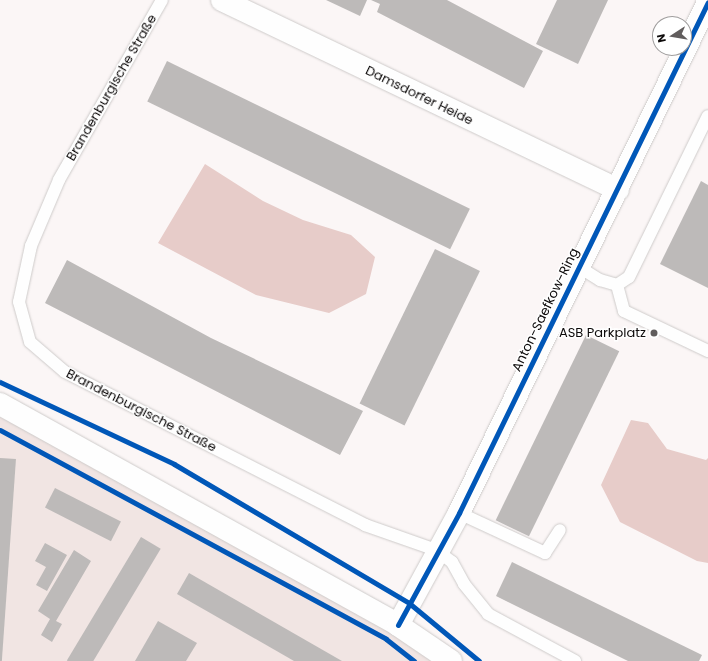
<!DOCTYPE html>
<meta charset="utf-8">
<style>
body{margin:0}
#map{position:relative;width:708px;height:661px;overflow:hidden;background:#fbf6f6;font-family:Poppins,sans-serif}
div>[style]{position:absolute}
.built>*{inset:0;background:#f1e5e3}
.forest>*{inset:0;background:#e7ccc9}
.building>*{inset:0;background:#bdbab9;transform-origin:0 0}
.roads{filter:drop-shadow(0 0 1px #cecbca) drop-shadow(0 0 1px #cecbca)}
.service>*{height:12px;margin:-6px;padding:0 6px;transform-origin:6px;border-radius:6px;background:#fefefe}
.minor>*{height:22px;margin:-11px;padding:0 11px;transform-origin:11px;border-radius:11px;background:#fefefe}
.tertiary>*{height:22px;margin:-11px;padding:0 11px;transform-origin:11px;border-radius:11px;background:#fefefe}
.cycleway>*{height:5px;margin:-2.5px;padding:0 2.5px;transform-origin:2.5px;border-radius:2.5px;background:#0057b8}
.dots>*{width:11px;height:11px;translate:-50% -50%;box-sizing:border-box;border:2px solid #fff;border-radius:50%}
span{translate:-50% -50%;white-space:nowrap;text-align:center;line-height:1.15;-webkit-text-stroke:3px #fff;paint-order:stroke}
.street-label{font-size:13px;color:#0e0b0b}
.poi-label{font-size:13px;color:#0e0b0b}
.right{translate:-100% -50%;text-align:right}
.north{position:absolute;left:652px;top:16px;width:40px;height:40px;box-sizing:border-box;background:#fff;border:1px solid #9f9d9d;border-radius:50%;rotate:258deg;font-size:11px;font-weight:700;line-height:16px;text-align:center;color:#0e0b0b}
.north::after{content:'';display:block;margin:auto;width:14px;height:18px;background:#615d5d;clip-path:polygon(50% 0,100% 100%,50% 72%,0 100%)}
</style>
<div id="map">
<div class="built">
<div style="clip-path:polygon(0 404px,451px 661px,0 661px)"></div>
</div>
<div class="forest">
<div style="clip-path:polygon(205px 164px,263px 201px,303px 220px,351px 235px,375px 257px,366px 294px,329px 313px,256px 295px,158px 243px)"></div>
<div style="clip-path:polygon(631px 420px,648px 423px,667px 449px,706px 460px,708px 458px,708px 563px,697px 561px,620px 522px,601px 485px)"></div>
</div>
<div class="building">
<div style="clip-path:polygon(326px 0,367px 0,360px 16px)"></div>
<div style="clip-path:polygon(371px 0,447px 0,543px 51px,524px 88px,377px 12px,380px 4px)"></div>
<div style="clip-path:polygon(557px 0,608px 0,578px 64px,536px 44px)"></div>
<div style="left:167px;top:61px;width:337px;height:45px;rotate:26deg"></div>
<div style="clip-path:polygon(701px 181px,708px 185px,708px 288px,660px 264px)"></div>
<div style="left:435px;top:249px;width:50px;height:172px;rotate:26deg"></div>
<div style="clip-path:polygon(67px 260px,211px 338px,363px 411px,340px 455px,45px 303px)"></div>
<div style="left:586px;top:335px;width:37px;height:206px;rotate:26deg"></div>
<div style="left:0;top:458px;width:16px;height:203px;rotate:4deg"></div>
<div style="left:55px;top:488px;width:74px;height:22px;rotate:27deg"></div>
<div style="left:141px;top:537px;width:23px;height:144px;rotate:31deg"></div>
<div style="clip-path:polygon(45px 543px,67px 555px,47px 591px,36px 585px,46px 567px,35px 561px)"></div>
<div style="clip-path:polygon(74px 550px,91px 561px,56px 621px,62px 624px,52px 642px,41px 635px,50px 619px,38px 611px)"></div>
<div style="clip-path:polygon(512px 562px,702px 655px,699px 661px,628px 661px,496px 596px)"></div>
<div style="clip-path:polygon(189px 573px,342px 661px,294px 661px,177px 594px)"></div>
<div style="clip-path:polygon(158px 621px,197px 643px,186px 661px,135px 661px)"></div>
</div>
<div class="roads">
<div class="service">
<div style="left:162px;top:0;width:207px;rotate:119.8deg"></div>
<div style="left:59px;top:180px;width:72px;rotate:113deg"></div>
<div style="left:31px;top:246px;width:57px;rotate:102.1deg"></div>
<div style="left:19px;top:302px;width:41px;rotate:74.6deg"></div>
<div style="left:30px;top:342px;width:46px;rotate:40.6deg"></div>
<div style="left:65px;top:372px;width:337px;rotate:27deg"></div>
<div style="left:365px;top:525px;width:75px;rotate:19.4deg"></div>
<div style="left:436px;top:550px;width:20px;rotate:37deg"></div>
<div style="left:452px;top:562px;width:25px;rotate:61deg"></div>
<div style="left:464px;top:584px;width:38px;rotate:51deg"></div>
<div style="left:488px;top:614px;width:99px;rotate:28.4deg"></div>
<div style="left:579px;top:267px;width:25px;rotate:32deg"></div>
<div style="left:600px;top:280px;width:18px;rotate:16deg"></div>
<div style="left:617px;top:285px;width:14px;rotate:-34deg"></div>
<div style="left:629px;top:277px;width:179px;rotate:-63.9deg"></div>
<div style="left:617px;top:285px;width:27px;rotate:75deg"></div>
<div style="left:624px;top:311px;width:93px;rotate:25.5deg"></div>
<div style="left:459px;top:513px;width:95px;rotate:24.9deg"></div>
<div style="left:545px;top:553px;width:27px;rotate:-57deg"></div>
</div>
<div class="minor">
<div style="left:222px;top:0;width:439px;rotate:25.6deg"></div>
<div style="left:398px;top:625px;width:128px;rotate:-61.4deg"></div>
<div style="left:459px;top:513px;width:568px;rotate:-64.02deg"></div>
</div>
<div class="tertiary">
<div style="left:0;top:404px;width:455px;rotate:29deg"></div>
<div style="left:398px;top:625px;width:64px;rotate:34.2deg"></div>
</div>
</div>
<div class="cycleway">
<div style="left:0;top:382px;width:192px;rotate:25.2deg"></div>
<div style="left:174px;top:464px;width:273px;rotate:30.6deg"></div>
<div style="left:409px;top:603px;width:91px;rotate:39.6deg"></div>
<div style="left:0;top:430px;width:439px;rotate:28.4deg"></div>
<div style="left:386px;top:639px;width:36px;rotate:38deg"></div>
<div style="left:398px;top:625px;width:128px;rotate:-61.4deg"></div>
<div style="left:459px;top:513px;width:568px;rotate:-64.02deg"></div>
</div>
<div class="dots">
<div style="left:654px;top:333px;background:#615d5d"></div>
</div>
<div class="street-label">
<span style="left:112px;top:88px;rotate:-60deg">Brandenburgische Straße</span>
<span style="left:419px;top:96px;rotate:26deg">Damsdorfer Heide</span>
<span style="left:546px;top:310px;rotate:-64deg">Anton-Saefkow-Ring</span>
<span style="left:141px;top:411px;rotate:27deg">Brandenburgische Straße</span>
</div>
<div class="poi-label">
<span class="right" style="left:646px;top:333px">ASB Parkplatz</span>
</div>
<div class="north">N</div>
</div>
